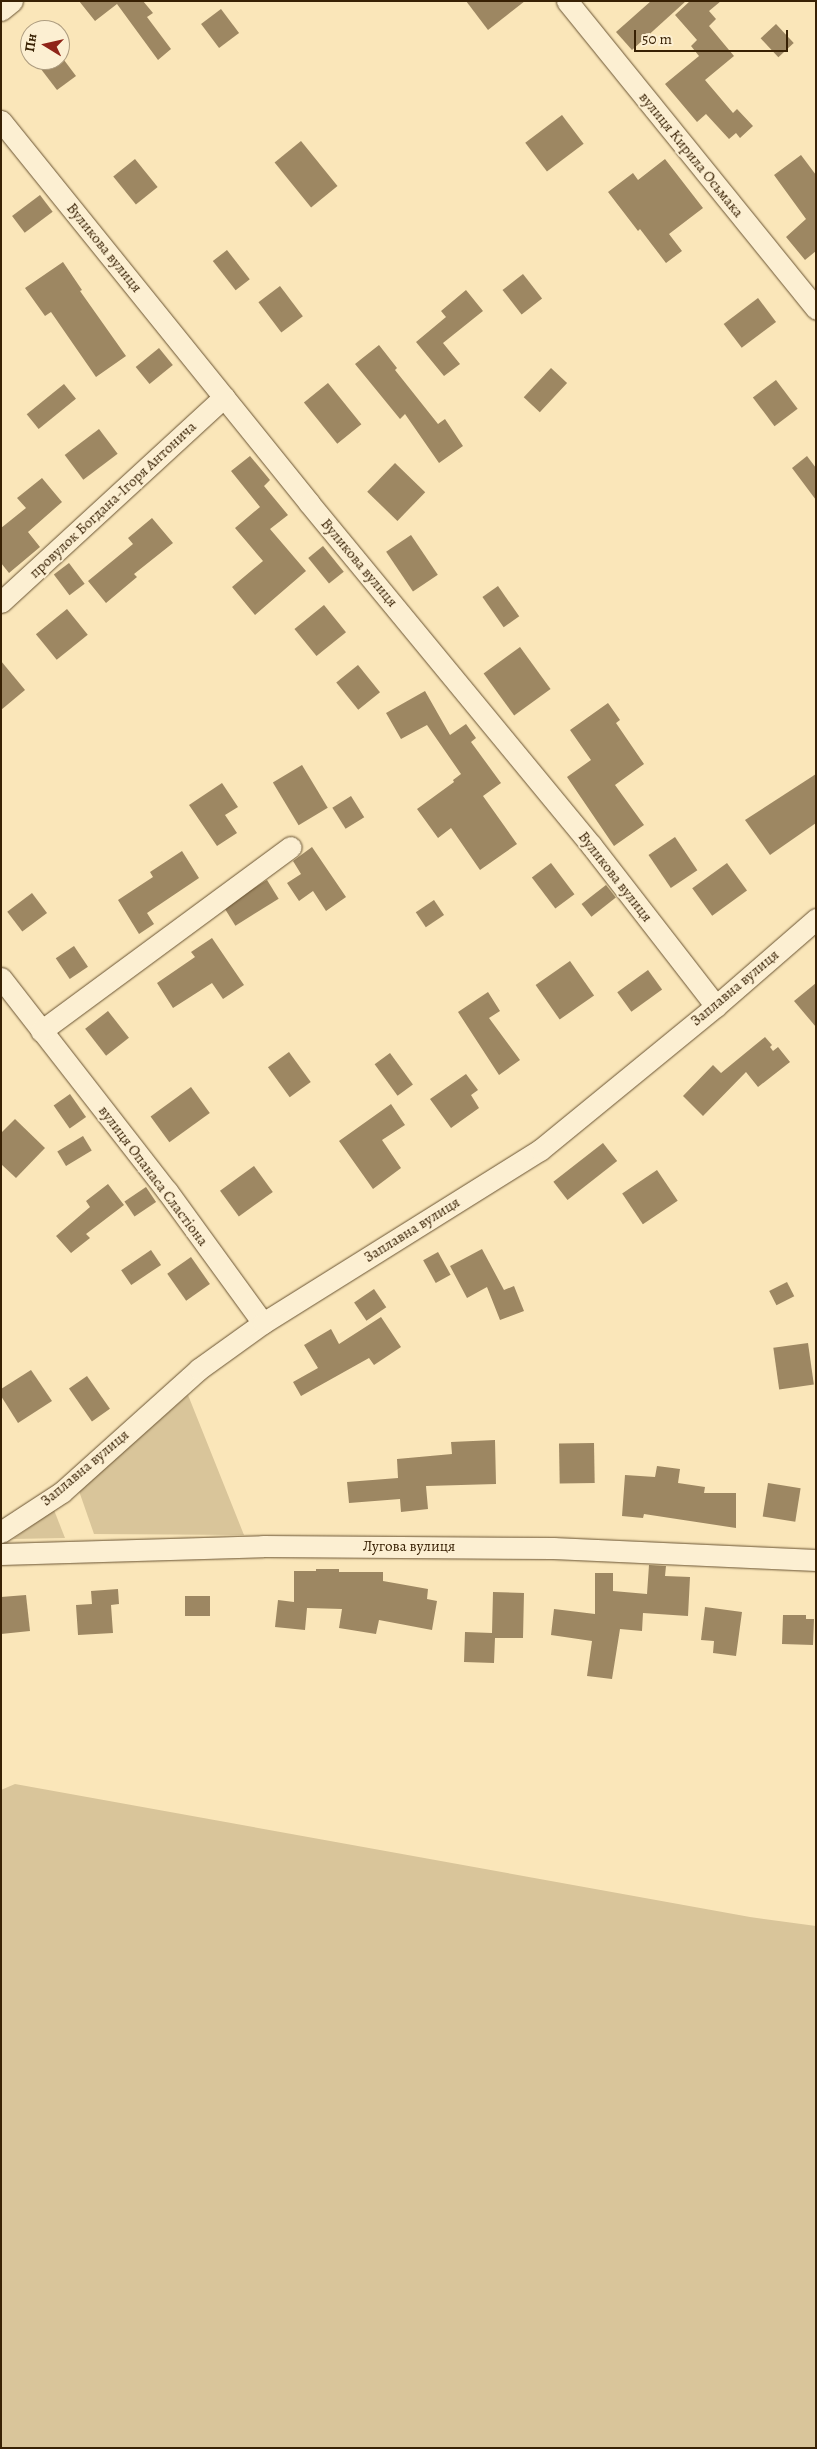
<!DOCTYPE html>
<meta charset="utf-8">
<style>
body{margin:0}
#map{position:relative;width:817px;height:2449px;overflow:hidden;background:#fae6b9;font-family:Alegreya,serif}
div>[style]{position:absolute}
.green>*{inset:0;background:#d9c59a}
.building>*{inset:0;background:#9d8762;transform-origin:0 0}
.roads{filter:drop-shadow(0 0 1px #685231) drop-shadow(0 0 1px #685231)}
.minor>*{height:21px;margin:-10.5px;padding:0 10.5px;transform-origin:10.5px;border-radius:10.5px;background:#fcefd2}
span{translate:-50% -50%;white-space:nowrap;text-align:center;line-height:1.15;-webkit-text-stroke:4px #fcefd2;paint-order:stroke}
.street-label{font-size:15px;color:#382104}
.frame{position:absolute;inset:0;border:2px solid #382104;pointer-events:none}
.north{position:absolute;left:20px;top:20px;width:50px;height:50px;box-sizing:border-box;background:#fcefd2;border:1px solid #ae9d80;border-radius:50%;rotate:279deg;font-size:14px;font-weight:700;line-height:20px;text-align:center;color:#382104}
.north::after{content:'';display:block;margin:auto;width:18px;height:22px;background:#8f2418;clip-path:polygon(50% 0,100% 100%,50% 72%,0 100%)}
.scale{position:absolute;left:634px;top:30px;width:154px;height:22px;box-sizing:border-box;border:2px solid #382104;border-top:0;padding-left:6px;font-size:15px;line-height:18px;white-space:nowrap;color:#382104;-webkit-text-stroke:4px #fcefd2;paint-order:stroke}
</style>
<div id="map">
<div class="green">
<div style="clip-path:polygon(188px 1395px,244px 1535px,94px 1534px,79px 1491px)"></div>
<div style="clip-path:polygon(54px 1510px,65px 1538px,13px 1539px)"></div>
<div style="clip-path:polygon(15px 1784px,750px 1917px,816px 1926px,816px 2448px,1px 2448px,1px 1790px)"></div>
</div>
<div class="building">
<div style="clip-path:polygon(79px 1px,143px 1px,153px 13px,147px 17px,171px 49px,158px 60px,117px 4px,95px 21px)"></div>
<div style="clip-path:polygon(466px 1px,525px 1px,488px 30px)"></div>
<div style="clip-path:polygon(651px 1px,686px 1px,632px 50px,616px 32px)"></div>
<div style="clip-path:polygon(690px 1px,721px 1px,709px 11px,716px 19px,709px 26px,734px 56px,705px 80px,733px 113px,737px 109px,753px 126px,740px 138px,736px 133px,729px 139px,706px 114px,697px 122px,665px 84px,699px 56px,691px 46px,697px 40px,675px 15px)"></div>
<div style="left:221px;top:9px;width:30px;height:25px;rotate:53deg"></div>
<div style="left:776px;top:24px;width:26px;height:21px;rotate:47deg"></div>
<div style="clip-path:polygon(34px 60px,64px 60px,76px 76px,57px 90px)"></div>
<div style="left:562px;top:115px;width:36px;height:46px;rotate:53deg"></div>
<div style="left:301px;top:141px;width:58px;height:34px;rotate:51deg"></div>
<div style="clip-path:polygon(801px 155px,816px 175px,816px 251px,805px 260px,786px 237px,806px 219px,774px 175px)"></div>
<div style="left:135px;top:159px;width:36px;height:28px;rotate:51deg"></div>
<div style="clip-path:polygon(665px 159px,703px 208px,669px 234px,682px 251px,666px 263px,640px 229px,638px 231px,608px 192px,633px 173px,638px 180px)"></div>
<div style="left:40px;top:195px;width:21px;height:35px;rotate:53deg"></div>
<div style="left:227px;top:250px;width:37px;height:18px;rotate:52deg"></div>
<div style="clip-path:polygon(63px 262px,82px 290px,80px 291px,126px 356px,96px 377px,51px 312px,45px 316px,25px 288px)"></div>
<div style="left:523px;top:274px;width:31px;height:26px;rotate:52deg"></div>
<div style="left:280px;top:286px;width:38px;height:27px;rotate:53deg"></div>
<div style="clip-path:polygon(466px 290px,483px 311px,443px 343px,460px 364px,444px 376px,416px 342px,446px 317px,441px 311px)"></div>
<div style="left:758px;top:298px;width:30px;height:43px;rotate:53deg"></div>
<div style="clip-path:polygon(379px 345px,397px 368px,395px 370px,438px 424px,445px 419px,463px 446px,439px 463px,405px 414px,400px 419px,355px 364px)"></div>
<div style="left:159px;top:348px;width:22px;height:30px;rotate:51deg"></div>
<div style="left:551px;top:368px;width:22px;height:40px;rotate:43deg"></div>
<div style="left:776px;top:380px;width:36px;height:29px;rotate:53deg"></div>
<div style="left:328px;top:383px;width:53px;height:31px;rotate:51deg"></div>
<div style="left:64px;top:384px;width:19px;height:48px;rotate:51deg"></div>
<div style="left:99px;top:429px;width:31px;height:43px;rotate:53deg"></div>
<div style="clip-path:polygon(250px 456px,270px 480px,264px 486px,288px 515px,270px 529px,306px 571px,255px 615px,232px 587px,263px 561px,235px 528px,260px 507px,231px 471px)"></div>
<div style="clip-path:polygon(807px 456px,816px 468px,816px 500px,792px 468px)"></div>
<div style="left:395px;top:463px;width:42px;height:40px;rotate:44deg"></div>
<div style="clip-path:polygon(42px 478px,62px 502px,28px 532px,40px 547px,9px 573px,1px 563px,1px 528px,26px 508px,17px 498px)"></div>
<div style="clip-path:polygon(152px 518px,173px 543px,134px 574px,137px 577px,106px 603px,88px 581px,133px 544px,128px 538px)"></div>
<div style="left:411px;top:535px;width:48px;height:30px;rotate:56deg"></div>
<div style="left:323px;top:546px;width:33px;height:19px;rotate:51deg"></div>
<div style="left:69px;top:563px;width:26px;height:19px;rotate:53deg"></div>
<div style="left:498px;top:586px;width:37px;height:19px;rotate:55deg"></div>
<div style="left:324px;top:605px;width:35px;height:38px;rotate:51deg"></div>
<div style="left:67px;top:609px;width:33px;height:40px;rotate:51deg"></div>
<div style="left:520px;top:647px;width:52px;height:45px;rotate:54deg"></div>
<div style="clip-path:polygon(1px 661px,25px 690px,1px 710px)"></div>
<div style="left:358px;top:665px;width:35px;height:28px;rotate:51deg"></div>
<div style="clip-path:polygon(425px 691px,450px 735px,466px 724px,476px 738px,471px 742px,501px 783px,483px 796px,517px 844px,480px 870px,451px 828px,438px 838px,417px 809px,454px 782px,453px 780px,461px 774px,427px 725px,401px 739px,386px 713px)"></div>
<div style="clip-path:polygon(608px 703px,620px 720px,616px 723px,644px 764px,615px 785px,644px 825px,614px 846px,567px 777px,591px 760px,570px 730px)"></div>
<div style="left:302px;top:765px;width:50px;height:34px;rotate:59deg"></div>
<div style="clip-path:polygon(816px 774px,816px 823px,770px 855px,745px 820px)"></div>
<div style="clip-path:polygon(222px 783px,238px 807px,225px 815px,237px 833px,217px 846px,189px 805px)"></div>
<div style="left:351px;top:796px;width:25px;height:22px;rotate:58deg"></div>
<div style="left:675px;top:837px;width:40px;height:32px;rotate:56deg"></div>
<div style="clip-path:polygon(312px 847px,346px 897px,326px 911px,313px 891px,299px 901px,287px 883px,301px 874px,293px 861px)"></div>
<div style="clip-path:polygon(182px 851px,199px 878px,147px 913px,154px 924px,139px 934px,118px 900px,153px 877px,150px 872px)"></div>
<div style="left:551px;top:863px;width:39px;height:24px;rotate:53deg"></div>
<div style="left:727px;top:863px;width:34px;height:43px;rotate:54deg"></div>
<div style="left:267px;top:880px;width:22px;height:51px;rotate:58deg"></div>
<div style="left:606px;top:885px;width:16px;height:31px;rotate:52deg"></div>
<div style="left:32px;top:893px;width:25px;height:31px;rotate:53deg"></div>
<div style="left:434px;top:900px;width:18px;height:22px;rotate:56deg"></div>
<div style="clip-path:polygon(212px 938px,244px 985px,223px 999px,212px 983px,173px 1008px,157px 983px,195px 957px,191px 952px)"></div>
<div style="left:74px;top:946px;width:25px;height:22px;rotate:56deg"></div>
<div style="left:570px;top:961px;width:42px;height:42px;rotate:55deg"></div>
<div style="left:648px;top:970px;width:24px;height:38px;rotate:54deg"></div>
<div style="clip-path:polygon(816px 983px,816px 1027px,794px 1001px)"></div>
<div style="clip-path:polygon(488px 992px,500px 1011px,489px 1018px,520px 1060px,499px 1075px,458px 1012px)"></div>
<div style="left:108px;top:1011px;width:34px;height:29px;rotate:52deg"></div>
<div style="clip-path:polygon(765px 1037px,772px 1045px,770px 1047px,773px 1051px,778px 1047px,790px 1062px,758px 1087px,746px 1072px,703px 1116px,683px 1096px,713px 1065px,721px 1073px)"></div>
<div style="left:289px;top:1052px;width:37px;height:26px;rotate:54deg"></div>
<div style="left:390px;top:1053px;width:39px;height:19px;rotate:54deg"></div>
<div style="clip-path:polygon(466px 1074px,478px 1090px,471px 1095px,479px 1108px,451px 1128px,430px 1099px)"></div>
<div style="left:191px;top:1087px;width:32px;height:50px;rotate:54deg"></div>
<div style="left:70px;top:1094px;width:28px;height:20px;rotate:55deg"></div>
<div style="clip-path:polygon(391px 1104px,405px 1125px,382px 1140px,401px 1168px,373px 1189px,339px 1141px)"></div>
<div style="clip-path:polygon(15px 1119px,45px 1148px,16px 1178px,1px 1164px,1px 1133px)"></div>
<div style="left:83px;top:1136px;width:17px;height:30px;rotate:59deg"></div>
<div style="left:603px;top:1143px;width:23px;height:63px;rotate:52deg"></div>
<div style="left:254px;top:1166px;width:32px;height:42px;rotate:54deg"></div>
<div style="left:657px;top:1170px;width:37px;height:42px;rotate:56deg"></div>
<div style="clip-path:polygon(108px 1184px,124px 1205px,86px 1234px,90px 1238px,71px 1253px,56px 1236px,90px 1207px,86px 1201px)"></div>
<div style="left:146px;top:1187px;width:18px;height:26px;rotate:56deg"></div>
<div style="clip-path:polygon(482px 1249px,504px 1290px,514px 1286px,524px 1311px,500px 1320px,487px 1287px,467px 1298px,450px 1266px)"></div>
<div style="left:151px;top:1250px;width:18px;height:36px;rotate:56deg"></div>
<div style="left:438px;top:1252px;width:26px;height:17px;rotate:61deg"></div>
<div style="left:191px;top:1257px;width:33px;height:29px;rotate:55deg"></div>
<div style="left:787px;top:1282px;width:16px;height:20px;rotate:63deg"></div>
<div style="left:374px;top:1289px;width:22px;height:24px;rotate:56deg"></div>
<div style="clip-path:polygon(381px 1317px,401px 1347px,374px 1365px,369px 1358px,301px 1396px,293px 1382px,318px 1368px,304px 1345px,331px 1329px,339px 1344px)"></div>
<div style="left:808px;top:1343px;width:42px;height:35px;rotate:82deg"></div>
<div style="clip-path:polygon(31px 1370px,52px 1401px,18px 1423px,1px 1396px,1px 1389px)"></div>
<div style="left:87px;top:1376px;width:40px;height:22px;rotate:55deg"></div>
<div style="clip-path:polygon(495px 1440px,496px 1484px,426px 1486px,428px 1509px,401px 1512px,400px 1499px,349px 1503px,347px 1482px,398px 1478px,397px 1459px,452px 1454px,451px 1442px)"></div>
<div style="left:594px;top:1443px;width:40px;height:35px;rotate:89deg"></div>
<div style="clip-path:polygon(657px 1466px,680px 1469px,678px 1483px,705px 1487px,704px 1493px,736px 1493px,736px 1528px,644px 1514px,643px 1518px,622px 1516px,625px 1475px,655px 1477px)"></div>
<div style="left:768px;top:1483px;width:33px;height:34px;rotate:9deg"></div>
<div style="clip-path:polygon(649px 1565px,666px 1566px,665px 1576px,690px 1577px,688px 1616px,643px 1613px,642px 1631px,620px 1629px,612px 1679px,587px 1676px,592px 1641px,551px 1635px,554px 1609px,595px 1614px,595px 1573px,613px 1573px,613px 1591px,647px 1594px)"></div>
<div style="clip-path:polygon(316px 1569px,339px 1569px,339px 1572px,383px 1572px,383px 1581px,428px 1589px,427px 1599px,437px 1601px,432px 1630px,379px 1620px,376px 1634px,339px 1628px,342px 1609px,307px 1608px,305px 1630px,275px 1627px,278px 1600px,294px 1602px,294px 1571px,316px 1571px)"></div>
<div style="clip-path:polygon(118px 1589px,119px 1604px,111px 1605px,113px 1633px,78px 1635px,76px 1605px,92px 1604px,91px 1591px)"></div>
<div style="clip-path:polygon(493px 1592px,524px 1593px,523px 1638px,495px 1638px,494px 1663px,464px 1662px,465px 1632px,492px 1633px)"></div>
<div style="clip-path:polygon(26px 1595px,30px 1631px,1px 1634px,1px 1597px)"></div>
<div style="left:210px;top:1596px;width:20px;height:25px;rotate:90deg"></div>
<div style="clip-path:polygon(705px 1607px,742px 1612px,736px 1656px,713px 1653px,714px 1641px,701px 1640px)"></div>
<div style="clip-path:polygon(783px 1615px,806px 1615px,806px 1619px,814px 1619px,813px 1645px,782px 1644px)"></div>
</div>
<div class="roads">
<div class="minor">
<div style="left:567px;top:1px;width:396px;rotate:51deg"></div>
<div style="left:1px;top:10px;width:14px;rotate:-39deg"></div>
<div style="left:1px;top:121px;width:491px;rotate:51.1deg"></div>
<div style="left:309px;top:503px;width:443px;rotate:50.5deg"></div>
<div style="left:591px;top:845px;width:204px;rotate:52.2deg"></div>
<div style="left:1px;top:602px;width:303px;rotate:-42.6deg"></div>
<div style="left:1px;top:978px;width:270px;rotate:52.1deg"></div>
<div style="left:167px;top:1191px;width:163px;rotate:54deg"></div>
<div style="left:41px;top:1031px;width:310px;rotate:-36.4deg"></div>
<div style="left:1px;top:1532px;width:73px;rotate:-33.3deg"></div>
<div style="left:62px;top:1492px;width:184px;rotate:-41.9deg"></div>
<div style="left:199px;top:1369px;width:79px;rotate:-35.7deg"></div>
<div style="left:263px;top:1323px;width:327px;rotate:-32deg"></div>
<div style="left:540px;top:1150px;width:227px;rotate:-39.3deg"></div>
<div style="left:716px;top:1006px;width:133px;rotate:-41deg"></div>
<div style="left:1px;top:1554px;width:262px;rotate:-1.7deg"></div>
<div style="left:263px;top:1546px;width:290px;rotate:0.4deg"></div>
<div style="left:553px;top:1548px;width:263px;rotate:2.6deg"></div>
</div>
</div>
<div class="street-label">
<span style="left:691px;top:155px;rotate:51deg">вулиця Кирила Осьмака</span>
<span style="left:104px;top:248px;rotate:51deg">Вуликова вулиця</span>
<span style="left:113px;top:500px;rotate:-43deg">провулок Богдана-Ігоря Антонича</span>
<span style="left:359px;top:563px;rotate:50deg">Вуликова вулиця</span>
<span style="left:615px;top:877px;rotate:52deg">Вуликова вулиця</span>
<span style="left:735px;top:988px;rotate:-40deg">Заплавна вулиця</span>
<span style="left:153px;top:1176px;rotate:53deg">вулиця Опанаса Сластіона</span>
<span style="left:412px;top:1230px;rotate:-32deg">Заплавна вулиця</span>
<span style="left:85px;top:1468px;rotate:-40deg">Заплавна вулиця</span>
<span style="left:409px;top:1547px">Лугова вулиця</span>
</div>
<div class="frame"></div>
<div class="north">Пн</div>
<div class="scale">50 m</div>
</div>
